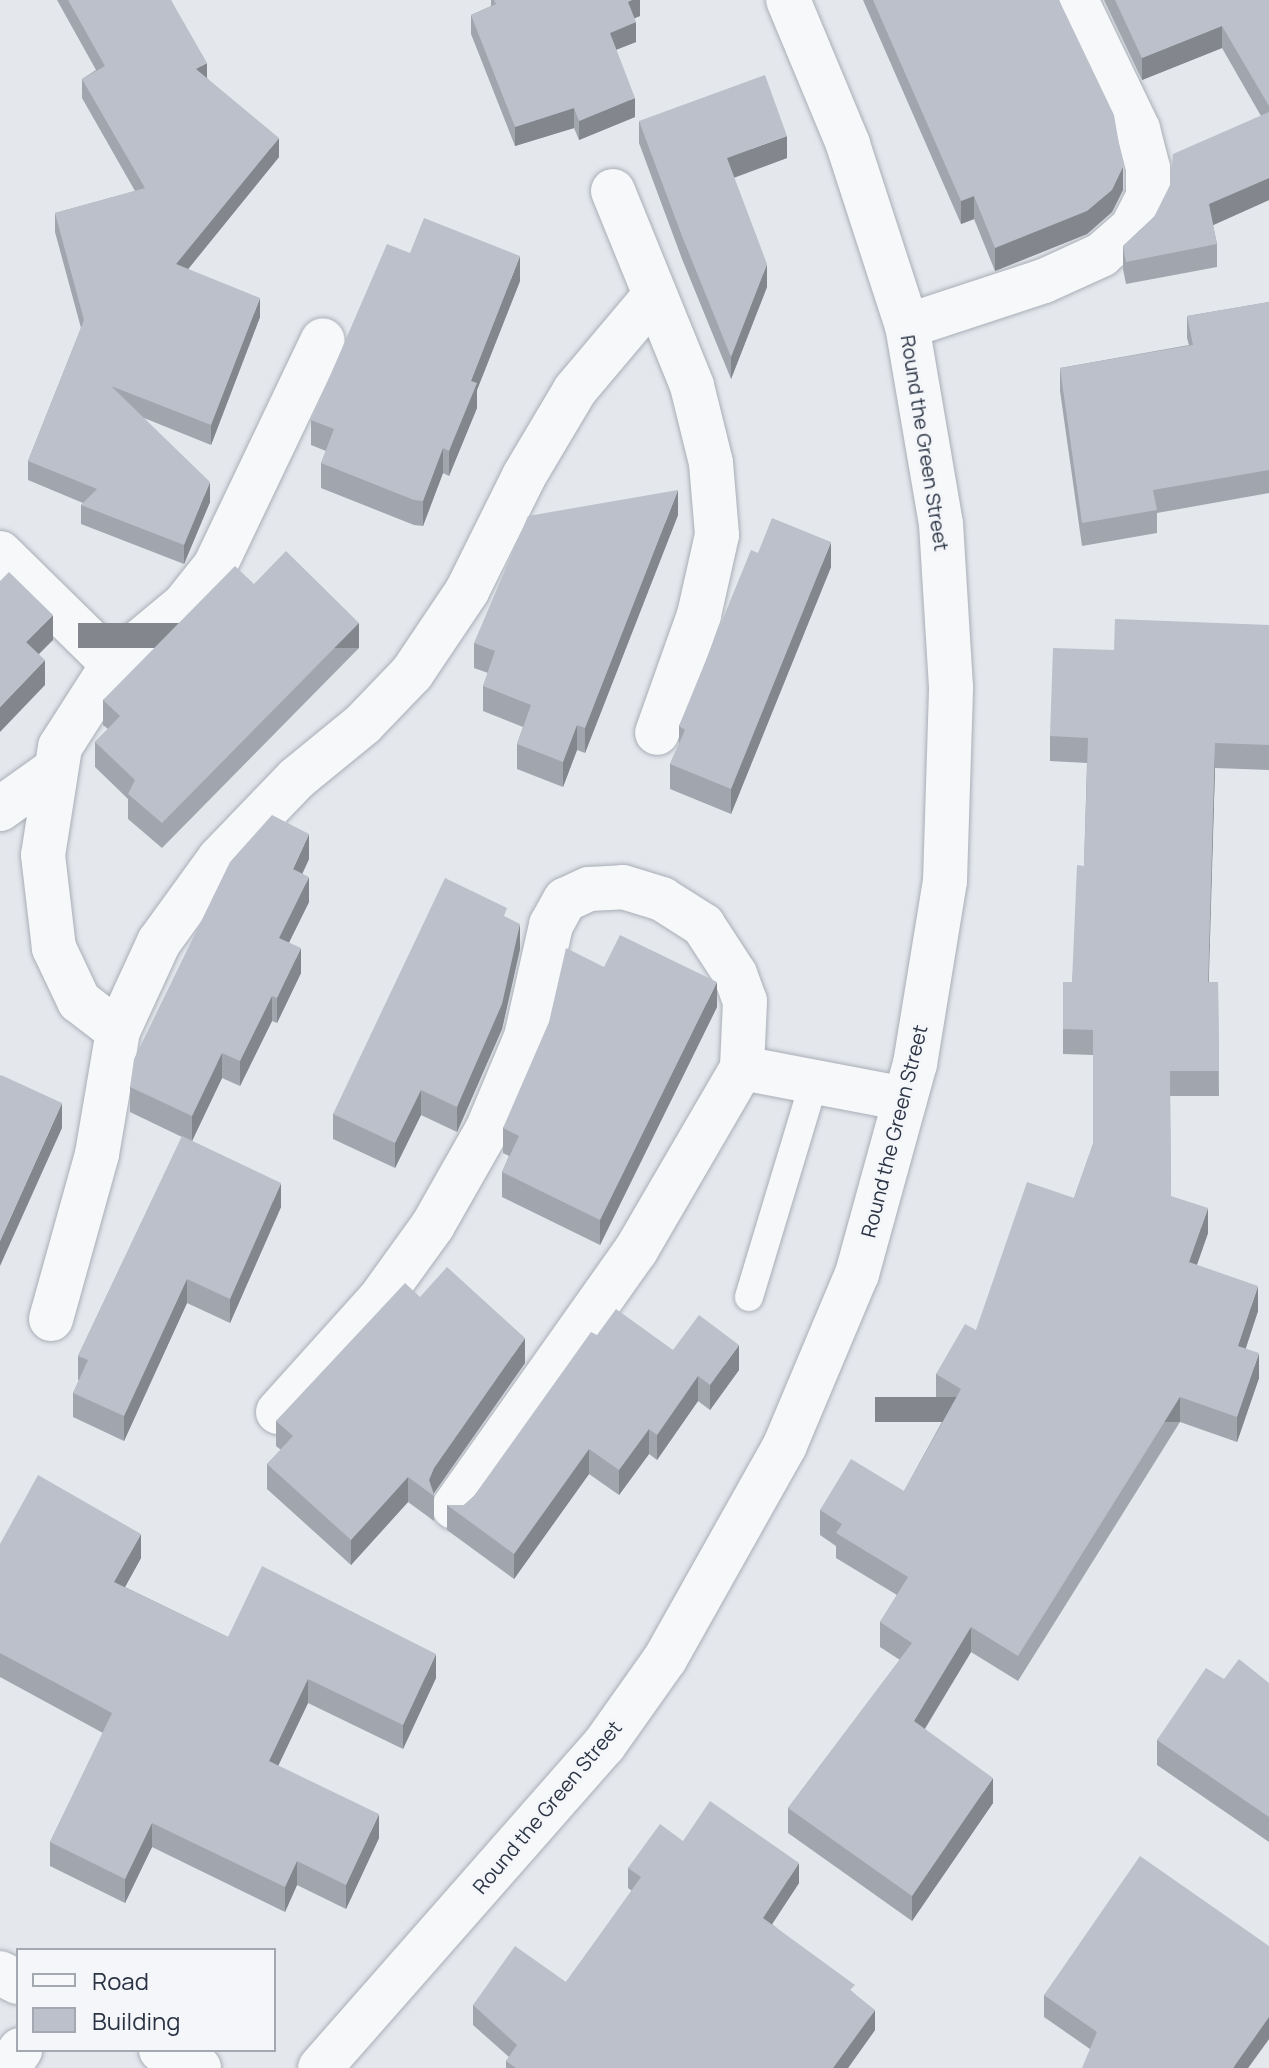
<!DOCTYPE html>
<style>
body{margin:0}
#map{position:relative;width:1269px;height:2068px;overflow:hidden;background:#e4e7ec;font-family:Manrope,sans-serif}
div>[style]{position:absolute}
.roads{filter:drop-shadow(0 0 2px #a9aeb7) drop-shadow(0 0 2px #a9aeb7)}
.lane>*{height:28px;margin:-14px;padding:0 14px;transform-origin:14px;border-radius:14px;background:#f7f8fa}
.street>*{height:44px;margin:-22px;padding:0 22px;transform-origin:22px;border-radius:22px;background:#f7f8fa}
.wall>*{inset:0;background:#a1a5ae}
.shaded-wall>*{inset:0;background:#83868d;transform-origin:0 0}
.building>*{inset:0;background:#bbc0ca}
span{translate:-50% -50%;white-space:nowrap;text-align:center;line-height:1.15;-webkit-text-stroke:6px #f4f6f9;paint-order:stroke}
.street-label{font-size:20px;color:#2b3445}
.legend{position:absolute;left:16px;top:1948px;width:260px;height:104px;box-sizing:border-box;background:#f4f6f9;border:2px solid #a4a8b1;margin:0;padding:10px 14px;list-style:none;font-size:24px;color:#2b3445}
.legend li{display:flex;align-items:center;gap:16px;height:40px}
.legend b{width:40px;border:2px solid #a4a8b1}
</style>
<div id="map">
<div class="roads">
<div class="lane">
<div style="left:749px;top:1297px;width:225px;rotate:-73.2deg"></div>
</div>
<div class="street">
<div style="left:613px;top:191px;width:210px;rotate:67.9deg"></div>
<div style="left:692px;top:386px;width:79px;rotate:76.1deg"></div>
<div style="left:711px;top:463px;width:72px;rotate:85.2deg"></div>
<div style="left:717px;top:535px;width:82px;rotate:102.7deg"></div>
<div style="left:699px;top:615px;width:125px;rotate:109.6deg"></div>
<div style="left:907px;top:326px;width:144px;rotate:-18.2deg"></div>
<div style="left:1044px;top:281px;width:63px;rotate:-24.5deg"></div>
<div style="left:1101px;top:255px;width:41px;rotate:-41.1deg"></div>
<div style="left:1132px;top:228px;width:36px;rotate:-63deg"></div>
<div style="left:1148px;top:196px;width:28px;rotate:-90deg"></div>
<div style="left:1148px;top:168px;width:40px;rotate:-104.4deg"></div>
<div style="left:1138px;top:129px;width:143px;rotate:-115.7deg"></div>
<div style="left:0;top:553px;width:158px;rotate:44.5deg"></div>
<div style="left:113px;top:664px;width:98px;rotate:122.6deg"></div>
<div style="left:60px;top:747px;width:109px;rotate:98.9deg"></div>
<div style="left:43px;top:855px;width:94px;rotate:83.3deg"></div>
<div style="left:54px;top:948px;width:59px;rotate:64.7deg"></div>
<div style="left:79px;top:1001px;width:49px;rotate:37.6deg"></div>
<div style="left:113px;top:664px;width:92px;rotate:-39.7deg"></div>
<div style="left:184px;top:605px;width:50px;rotate:-51.5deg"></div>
<div style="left:215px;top:566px;width:250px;rotate:-64.5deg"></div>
<div style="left:0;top:809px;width:69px;rotate:-35.5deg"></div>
<div style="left:742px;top:1068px;width:166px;rotate:10.8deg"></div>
<div style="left:51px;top:1319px;width:171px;rotate:-74.4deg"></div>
<div style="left:97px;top:1154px;width:125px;rotate:-80.3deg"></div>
<div style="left:118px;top:1031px;width:98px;rotate:-65.3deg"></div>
<div style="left:159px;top:942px;width:102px;rotate:-54.1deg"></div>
<div style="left:219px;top:859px;width:112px;rotate:-46.1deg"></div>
<div style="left:297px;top:778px;width:85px;rotate:-39.3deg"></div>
<div style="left:363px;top:724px;width:71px;rotate:-46.1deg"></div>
<div style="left:412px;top:673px;width:99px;rotate:-56.1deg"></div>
<div style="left:467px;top:591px;width:128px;rotate:-63.6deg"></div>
<div style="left:524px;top:476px;width:100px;rotate:-59.3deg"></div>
<div style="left:575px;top:390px;width:124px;rotate:-49.9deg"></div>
<div style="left:278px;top:1412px;width:151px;rotate:-48deg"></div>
<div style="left:379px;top:1300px;width:92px;rotate:-54.2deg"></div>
<div style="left:433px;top:1225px;width:109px;rotate:-60.4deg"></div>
<div style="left:487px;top:1130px;width:101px;rotate:-67.2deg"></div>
<div style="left:526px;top:1037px;width:115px;rotate:-77.4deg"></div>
<div style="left:551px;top:925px;width:29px;rotate:-61deg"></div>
<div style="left:565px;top:900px;width:26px;rotate:-25deg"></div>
<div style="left:589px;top:889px;width:34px;rotate:-3deg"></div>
<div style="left:623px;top:887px;width:41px;rotate:17.1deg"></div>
<div style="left:662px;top:899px;width:49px;rotate:32.4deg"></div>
<div style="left:703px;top:925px;width:59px;rotate:56.9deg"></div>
<div style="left:735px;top:974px;width:29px;rotate:70deg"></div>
<div style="left:745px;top:1001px;width:67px;rotate:92.6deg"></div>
<div style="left:742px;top:1068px;width:211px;rotate:120.2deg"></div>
<div style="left:636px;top:1250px;width:315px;rotate:125.3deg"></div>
<div style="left:0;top:1973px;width:20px;rotate:27deg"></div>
<div style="left:161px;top:2050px;width:42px;rotate:25.3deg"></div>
<div style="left:8px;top:2068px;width:22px;rotate:-56deg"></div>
<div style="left:320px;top:2068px;width:430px;rotate:-48.7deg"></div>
<div style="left:604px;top:1745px;width:105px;rotate:-54.7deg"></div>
<div style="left:665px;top:1659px;width:245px;rotate:-60.7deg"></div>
<div style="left:785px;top:1445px;width:186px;rotate:-67.2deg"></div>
<div style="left:857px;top:1274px;width:218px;rotate:-74.6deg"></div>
<div style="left:915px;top:1064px;width:185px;rotate:-80.7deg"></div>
<div style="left:945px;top:881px;width:194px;rotate:-88.2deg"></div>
<div style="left:951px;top:687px;width:163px;rotate:-93.5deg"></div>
<div style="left:941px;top:524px;width:201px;rotate:-99.7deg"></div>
<div style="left:907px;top:326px;width:191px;rotate:-108deg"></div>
<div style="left:848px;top:144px;width:156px;rotate:-112.6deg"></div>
</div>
</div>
<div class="wall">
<div style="clip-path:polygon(57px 0,171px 0,207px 78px,279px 157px,188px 269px,260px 317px,211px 445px,144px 418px,210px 502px,184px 564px,81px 524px,81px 505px,83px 503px,28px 480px,28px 461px,81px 328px,55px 232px,55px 213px,135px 191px,82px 98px,82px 79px,96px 70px)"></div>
<div style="clip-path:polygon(491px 0,640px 0,640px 16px,634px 18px,636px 42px,616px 50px,635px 117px,579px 140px,574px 128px,515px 146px,471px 34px,471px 15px,491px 6px)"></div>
<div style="clip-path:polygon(863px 0,1059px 0,1123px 190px,1112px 212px,1087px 234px,995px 271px,974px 219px,961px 224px)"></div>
<div style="clip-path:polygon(1104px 0,1269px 0,1269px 200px,1213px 225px,1217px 244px,1217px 267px,1126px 284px,1123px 269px,1123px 246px,1261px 116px,1222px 48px,1142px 80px)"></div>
<div style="clip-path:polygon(639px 121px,787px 158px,734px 178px,767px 287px,731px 379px,682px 259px,639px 143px)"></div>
<div style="clip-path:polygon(410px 253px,520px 281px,477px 390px,477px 408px,449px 476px,443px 473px,423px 526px,414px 525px,321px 488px,321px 463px,326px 451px,311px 445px,311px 420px)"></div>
<div style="clip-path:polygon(1269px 302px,1269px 493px,1157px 513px,1157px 533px,1082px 546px,1060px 391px,1060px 368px,1189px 345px,1187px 338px,1187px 316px)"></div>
<div style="clip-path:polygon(678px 515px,585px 753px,577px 750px,563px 787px,517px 769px,517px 744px,523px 727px,483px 711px,483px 686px,488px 673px,474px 668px,474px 643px)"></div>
<div style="clip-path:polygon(758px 553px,831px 567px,731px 814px,670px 789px,670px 764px,679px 744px,679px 726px)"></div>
<div style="clip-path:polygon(254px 584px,359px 648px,162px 848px,128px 819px,128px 799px,95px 767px,95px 742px,108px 729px,103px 725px,103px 700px)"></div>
<div style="clip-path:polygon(1269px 625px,1269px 770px,1215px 768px,1208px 982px,1218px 982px,1219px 1096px,1170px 1096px,1171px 1196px,1208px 1233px,1197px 1265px,1258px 1311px,1246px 1348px,1259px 1378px,1237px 1442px,1180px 1422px,1018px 1681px,971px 1652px,925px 1729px,993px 1803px,912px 1921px,788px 1833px,788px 1808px,900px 1660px,880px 1647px,880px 1622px,897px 1595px,836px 1558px,836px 1546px,820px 1535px,820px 1510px,904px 1491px,950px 1407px,936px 1399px,936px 1374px,976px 1330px,1074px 1198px,1093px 1144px,1093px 1055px,1063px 1054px,1063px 982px,1072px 982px,1084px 866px,1087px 763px,1050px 761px,1050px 736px,1114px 650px)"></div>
<div style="clip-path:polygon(309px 859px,302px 874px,309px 902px,289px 942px,301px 973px,277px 1023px,272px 1021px,240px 1086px,222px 1078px,192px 1141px,281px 1207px,230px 1323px,187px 1303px,124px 1441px,73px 1417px,73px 1393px,79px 1380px,78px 1380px,78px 1356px,182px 1137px,130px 1112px,130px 1087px)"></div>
<div style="clip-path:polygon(507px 918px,520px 949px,502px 1029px,457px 1132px,421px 1115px,395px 1168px,333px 1139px,333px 1114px)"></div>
<div style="clip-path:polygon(604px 967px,717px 1007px,600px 1245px,502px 1197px,502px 1172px,509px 1156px,503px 1153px,503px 1128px)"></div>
<div style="clip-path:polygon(420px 1297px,525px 1363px,434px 1493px,434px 1521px,408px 1502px,351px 1565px,267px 1489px,267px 1464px,281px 1450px,276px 1446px,276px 1421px)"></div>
<div style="clip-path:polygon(597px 1335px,673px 1350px,739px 1370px,710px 1410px,698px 1401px,657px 1460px,649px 1454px,619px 1495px,589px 1474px,514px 1579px,447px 1530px,447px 1505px,464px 1505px,474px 1496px)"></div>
<div style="clip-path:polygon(0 1544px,141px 1558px,125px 1587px,228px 1637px,436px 1678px,403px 1749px,308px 1703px,278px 1766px,379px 1838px,346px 1909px,297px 1885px,285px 1912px,152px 1847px,125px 1903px,50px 1866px,50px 1842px,103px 1733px,0 1677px)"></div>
<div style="clip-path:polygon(1224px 1679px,1269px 1683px,1269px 1842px,1157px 1765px,1157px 1740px)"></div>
<div style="clip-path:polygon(683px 1841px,799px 1883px,772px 1924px,855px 1994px,875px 2030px,848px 2068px,506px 2068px,506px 2061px,509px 2057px,473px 2025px,473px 2005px,566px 1982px,632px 1891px,628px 1888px,628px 1868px)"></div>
<div style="clip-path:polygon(1269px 1946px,1269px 2039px,1248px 2068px,1090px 2049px,1044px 2017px,1044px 1995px)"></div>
</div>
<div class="shaded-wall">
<div style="clip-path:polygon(632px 0,640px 0,640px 16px,628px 21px,628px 2px)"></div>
<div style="clip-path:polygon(636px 22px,636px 42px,610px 52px,610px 33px)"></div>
<div style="clip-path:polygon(1222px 26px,1222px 48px,1142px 80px,1142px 58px)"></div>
<div style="clip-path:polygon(207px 63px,207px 82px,196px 69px)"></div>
<div style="clip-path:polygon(635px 98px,635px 117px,579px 140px,579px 121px)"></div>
<div style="clip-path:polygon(574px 108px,574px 128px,515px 146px,515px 127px)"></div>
<div style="clip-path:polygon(787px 136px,787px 158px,727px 180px,727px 158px)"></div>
<div style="clip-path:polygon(279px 138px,279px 157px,176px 284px,176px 264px)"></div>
<div style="clip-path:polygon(1123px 167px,1123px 190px,1112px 212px,1087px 234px,995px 271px,995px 248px)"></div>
<div style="clip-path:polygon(1269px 178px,1269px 200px,1209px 227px,1209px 204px)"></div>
<div style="clip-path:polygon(974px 196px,974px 219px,961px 224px,961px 201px)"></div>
<div style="clip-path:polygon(520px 256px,520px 281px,477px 390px,477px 408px,449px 476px,449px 451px,471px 381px)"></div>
<div style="clip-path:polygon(767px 264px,767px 287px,731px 379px,731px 357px)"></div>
<div style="clip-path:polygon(260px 298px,260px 317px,211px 445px,211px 425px)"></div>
<div style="clip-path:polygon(443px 448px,443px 473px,423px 526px,423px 501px)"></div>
<div style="clip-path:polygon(210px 482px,210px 502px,184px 564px,184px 545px)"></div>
<div style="clip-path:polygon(678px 490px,678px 515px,585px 753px,585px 728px)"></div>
<div style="clip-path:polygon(831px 542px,831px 567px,731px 814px,731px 789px)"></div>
<div style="clip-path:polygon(53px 615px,53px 640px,26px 667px,26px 642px)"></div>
<div style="left:359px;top:623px;width:25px;height:281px;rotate:90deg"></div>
<div style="clip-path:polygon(45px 660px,45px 685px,0 732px,0 707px)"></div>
<div style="clip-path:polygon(577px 725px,577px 750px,563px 787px,563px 762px)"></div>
<div style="clip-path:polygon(1215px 743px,1215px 768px,1208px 1007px,1208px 982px)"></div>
<div style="clip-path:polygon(309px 834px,309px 859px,293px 894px,293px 869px)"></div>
<div style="clip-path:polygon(309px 877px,309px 902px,279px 963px,279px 938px)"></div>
<div style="clip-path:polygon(520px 924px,520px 949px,502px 1029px,457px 1132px,457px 1107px)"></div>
<div style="clip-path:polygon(301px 948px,301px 973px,277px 1023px,277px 998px)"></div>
<div style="clip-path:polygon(717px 982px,717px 1007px,600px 1245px,600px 1220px)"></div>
<div style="clip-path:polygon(272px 996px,272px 1021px,240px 1086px,240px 1061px)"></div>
<div style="clip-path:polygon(222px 1053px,222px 1078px,192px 1141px,192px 1116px)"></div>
<div style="clip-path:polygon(421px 1090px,421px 1115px,395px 1168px,395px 1143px)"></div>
<div style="clip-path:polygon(62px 1103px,62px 1128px,0 1266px,0 1241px)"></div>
<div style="clip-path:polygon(281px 1183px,281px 1207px,230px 1323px,230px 1299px)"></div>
<div style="clip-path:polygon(1208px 1208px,1208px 1233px,1189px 1287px,1189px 1262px)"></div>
<div style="clip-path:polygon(187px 1279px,187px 1303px,124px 1441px,124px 1416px)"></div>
<div style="clip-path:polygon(1258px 1286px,1258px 1311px,1238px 1371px,1238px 1346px)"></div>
<div style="clip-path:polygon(525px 1338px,525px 1363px,434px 1493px,429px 1480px,434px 1468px)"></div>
<div style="clip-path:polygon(739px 1345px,739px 1370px,710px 1410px,710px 1385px)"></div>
<div style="clip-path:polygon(1259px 1353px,1259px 1378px,1237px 1442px,1237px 1417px)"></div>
<div style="clip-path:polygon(698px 1376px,698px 1401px,657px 1460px,657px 1435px)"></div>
<div style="left:1180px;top:1397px;width:25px;height:305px;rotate:90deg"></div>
<div style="clip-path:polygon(649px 1429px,649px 1454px,619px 1495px,619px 1470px)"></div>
<div style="clip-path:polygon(589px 1449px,589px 1474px,514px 1579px,514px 1554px)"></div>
<div style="clip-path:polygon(408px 1477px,408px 1502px,351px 1565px,351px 1540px)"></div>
<div style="clip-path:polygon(141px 1534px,141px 1558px,114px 1607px,114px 1582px)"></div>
<div style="clip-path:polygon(971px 1627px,971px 1652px,914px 1746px,914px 1721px)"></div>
<div style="clip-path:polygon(436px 1654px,436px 1678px,403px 1749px,403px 1725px)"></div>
<div style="clip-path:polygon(308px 1679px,308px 1703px,269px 1785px,269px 1761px)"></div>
<div style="clip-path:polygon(993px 1778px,993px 1803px,912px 1921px,912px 1896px)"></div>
<div style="clip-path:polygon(379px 1814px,379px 1838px,346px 1909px,346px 1885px)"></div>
<div style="clip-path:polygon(152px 1823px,152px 1847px,125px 1903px,125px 1879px)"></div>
<div style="clip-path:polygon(297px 1861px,297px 1885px,285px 1912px,285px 1887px)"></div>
<div style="clip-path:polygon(799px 1863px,799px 1883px,763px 1938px,763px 1918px)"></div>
<div style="clip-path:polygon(875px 2010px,875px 2030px,848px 2068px,833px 2068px)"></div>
<div style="clip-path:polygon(1269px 2017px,1269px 2039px,1248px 2068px,1233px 2068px)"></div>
</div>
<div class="building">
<div style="clip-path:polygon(68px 0,171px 0,207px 63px,196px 69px,279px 138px,176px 264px,260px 298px,211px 425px,111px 386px,210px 482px,184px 545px,81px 505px,97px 489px,28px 461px,84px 320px,55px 213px,145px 188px,82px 79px,105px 66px)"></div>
<div style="clip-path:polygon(494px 0,632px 0,628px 2px,636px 22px,610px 33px,635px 98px,579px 121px,574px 108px,515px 127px,471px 15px,496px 4px)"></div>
<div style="clip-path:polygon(873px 0,1059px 0,1114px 115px,1123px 167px,1112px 190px,1087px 211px,995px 248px,974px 196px,961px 201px)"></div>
<div style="clip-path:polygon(1115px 0,1269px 0,1269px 106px,1222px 26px,1142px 58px)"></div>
<div style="clip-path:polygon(765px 75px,787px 136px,727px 158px,767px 264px,731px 357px,682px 236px,639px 121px)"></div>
<div style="clip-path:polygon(1269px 112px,1269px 178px,1209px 204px,1217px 244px,1126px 262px,1123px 246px,1154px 217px,1170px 185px,1173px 154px)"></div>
<div style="clip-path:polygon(424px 218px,520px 256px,471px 381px,477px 383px,449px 451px,443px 448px,423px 501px,414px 500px,321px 463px,334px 429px,311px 420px,387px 244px,410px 253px)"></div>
<div style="clip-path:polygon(1269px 302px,1269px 470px,1153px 490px,1157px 510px,1082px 523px,1060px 368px,1193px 345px,1187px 316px)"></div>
<div style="clip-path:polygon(678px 490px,585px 728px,577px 725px,563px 762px,517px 744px,531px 705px,483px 686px,495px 651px,474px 643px,528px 516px)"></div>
<div style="clip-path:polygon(772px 518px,831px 542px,731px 789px,670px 764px,685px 730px,679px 726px,751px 550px,758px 553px)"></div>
<div style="clip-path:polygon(286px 551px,359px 623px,162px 823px,128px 794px,135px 780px,95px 742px,120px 716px,103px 700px,235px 566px,254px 584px)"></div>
<div style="clip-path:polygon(9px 572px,53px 615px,26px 642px,45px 660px,0 707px,0 581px)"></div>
<div style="clip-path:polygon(1115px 619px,1269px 625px,1269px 745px,1215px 743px,1208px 982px,1218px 982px,1219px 1071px,1170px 1071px,1171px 1196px,1208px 1208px,1189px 1262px,1258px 1286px,1238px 1346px,1259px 1353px,1237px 1417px,1180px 1397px,1018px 1656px,971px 1627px,914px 1721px,993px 1778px,912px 1896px,788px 1808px,912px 1643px,880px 1622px,908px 1577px,836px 1533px,842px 1524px,820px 1510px,851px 1459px,904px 1491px,961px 1389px,936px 1374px,965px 1324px,976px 1330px,1027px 1182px,1074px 1198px,1093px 1144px,1093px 1030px,1063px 1029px,1063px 982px,1072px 982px,1077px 865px,1084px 866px,1088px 738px,1050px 736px,1053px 648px,1114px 650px)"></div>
<div style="clip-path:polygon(272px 815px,309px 834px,293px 869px,309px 877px,279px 938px,301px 948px,277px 998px,272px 996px,240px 1061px,222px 1053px,192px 1116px,130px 1087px,134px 1059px,230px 862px)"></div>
<div style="clip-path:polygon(445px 878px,507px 908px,504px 916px,520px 924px,502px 1004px,457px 1107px,421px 1090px,395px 1143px,333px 1114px)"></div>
<div style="clip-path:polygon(620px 935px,717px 982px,600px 1220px,502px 1172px,519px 1136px,503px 1128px,549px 1022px,566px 948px,604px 967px)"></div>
<div style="clip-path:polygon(1px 1075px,62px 1103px,0 1241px,0 1076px)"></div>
<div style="clip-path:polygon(182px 1136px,281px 1183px,230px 1299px,187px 1279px,124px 1416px,73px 1393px,88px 1360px,78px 1356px)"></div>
<div style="clip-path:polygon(447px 1267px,525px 1338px,434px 1468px,429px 1480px,434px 1496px,408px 1477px,351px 1540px,267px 1464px,293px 1436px,276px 1421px,405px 1283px,420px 1297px)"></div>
<div style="clip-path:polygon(616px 1309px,673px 1350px,699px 1315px,739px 1345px,710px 1385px,698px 1376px,657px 1435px,649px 1429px,619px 1470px,589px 1449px,514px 1554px,447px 1505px,464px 1505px,474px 1496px,591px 1332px,597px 1335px)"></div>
<div style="clip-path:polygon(38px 1475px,141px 1534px,114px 1582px,228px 1637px,262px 1566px,436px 1654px,403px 1725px,308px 1679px,269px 1761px,379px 1814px,346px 1885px,297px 1861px,285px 1887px,152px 1823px,125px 1879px,50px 1842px,112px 1713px,0 1653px,0 1544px)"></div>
<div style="clip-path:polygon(1239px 1659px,1269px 1683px,1269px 1817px,1157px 1740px,1206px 1668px,1224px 1679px)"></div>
<div style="clip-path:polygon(710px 1801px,799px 1863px,763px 1918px,855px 1985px,850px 1990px,875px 2010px,833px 2068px,516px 2068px,506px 2061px,517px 2045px,473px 2005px,515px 1946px,566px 1982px,641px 1877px,628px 1868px,660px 1824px,683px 1841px)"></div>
<div style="clip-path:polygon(1140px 1856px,1269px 1946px,1269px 2017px,1233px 2068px,1082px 2068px,1097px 2032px,1044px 1995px)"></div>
</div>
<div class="street-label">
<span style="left:925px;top:443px;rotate:81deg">Round the Green Street</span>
<span style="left:894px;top:1131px;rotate:-76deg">Round the Green Street</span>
<span style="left:547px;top:1807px;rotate:-50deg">Round the Green Street</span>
</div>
<ul class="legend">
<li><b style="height:10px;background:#f7f8fa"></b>Road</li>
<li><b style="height:22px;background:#bbc0ca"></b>Building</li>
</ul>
</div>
